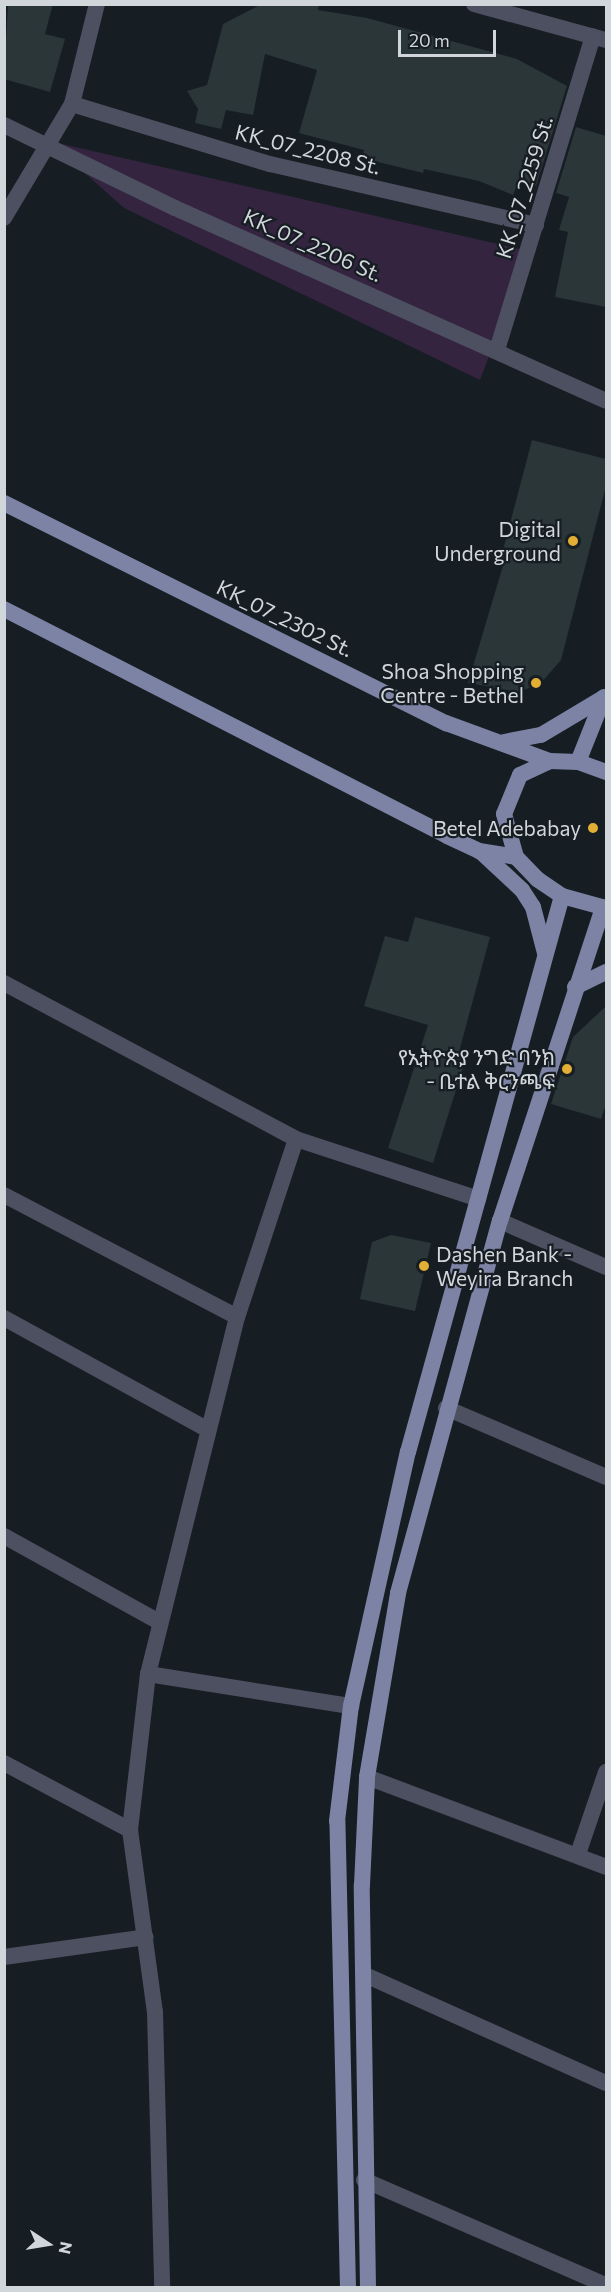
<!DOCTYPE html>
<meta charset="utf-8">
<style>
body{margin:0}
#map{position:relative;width:611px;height:2292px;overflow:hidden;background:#161d23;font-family:Commissioner,"Noto Sans Ethiopic",sans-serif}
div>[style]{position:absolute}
.green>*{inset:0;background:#342440}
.building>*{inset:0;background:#2b3638}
.minor>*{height:16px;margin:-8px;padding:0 8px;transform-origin:8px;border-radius:8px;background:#4c5060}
.primary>*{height:16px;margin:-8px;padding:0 8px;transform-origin:8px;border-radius:8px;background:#7c83a4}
.dots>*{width:16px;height:16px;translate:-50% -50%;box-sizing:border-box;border:3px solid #161d23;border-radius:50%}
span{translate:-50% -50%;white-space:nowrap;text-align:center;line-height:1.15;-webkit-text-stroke:4.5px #161d23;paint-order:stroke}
.street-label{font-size:21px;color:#d1d6da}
.poi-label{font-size:21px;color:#d1d6da}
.right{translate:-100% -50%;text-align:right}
.left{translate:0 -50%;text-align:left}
.frame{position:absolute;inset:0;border:6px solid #d1d6da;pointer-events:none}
.north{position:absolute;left:18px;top:2214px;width:60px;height:60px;-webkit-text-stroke:4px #161d23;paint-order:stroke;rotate:102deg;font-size:16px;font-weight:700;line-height:24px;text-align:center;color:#d1d6da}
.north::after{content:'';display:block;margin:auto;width:21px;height:27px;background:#d1d6da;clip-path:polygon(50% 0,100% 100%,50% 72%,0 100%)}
.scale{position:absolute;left:398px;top:30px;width:98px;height:27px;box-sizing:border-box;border:3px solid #d1d6da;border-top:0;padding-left:8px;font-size:18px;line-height:21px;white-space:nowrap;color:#d1d6da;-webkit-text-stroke:4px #161d23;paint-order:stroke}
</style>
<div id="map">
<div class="green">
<div style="clip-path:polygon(49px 141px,529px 251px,480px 380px,124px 208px)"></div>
</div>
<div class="building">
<div style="clip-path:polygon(8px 4px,53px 4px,45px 34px,65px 39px,50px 92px,4px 79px)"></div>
<div style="clip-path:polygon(262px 4px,319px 4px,318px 10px,367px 18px,517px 59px,567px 86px,536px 186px,519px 180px,513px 195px,479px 181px,424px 169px,423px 173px,362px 158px,364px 150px,299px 133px,317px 70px,265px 54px,253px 115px,226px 110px,221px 129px,195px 123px,198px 109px,187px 91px,207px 85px,223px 24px)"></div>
<div style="clip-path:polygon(576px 127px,606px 136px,606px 307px,555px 297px,568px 232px,559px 230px,569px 197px,556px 193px)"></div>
<div style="clip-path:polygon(532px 440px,606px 459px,606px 486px,561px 660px,540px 684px,518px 692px,468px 683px,505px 559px,501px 558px)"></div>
<div style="clip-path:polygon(415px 917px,490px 937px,459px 1052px,467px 1055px,433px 1163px,388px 1148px,428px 1025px,364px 1006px,385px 936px,408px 942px)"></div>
<div style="clip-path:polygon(606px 1006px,606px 1104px,601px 1119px,551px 1104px,573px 1037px)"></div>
<div style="clip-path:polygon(391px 1235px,431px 1243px,415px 1311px,360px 1299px,372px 1242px)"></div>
</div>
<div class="minor">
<div style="left:474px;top:4px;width:137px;rotate:15.3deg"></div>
<div style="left:72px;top:104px;width:207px;rotate:16.9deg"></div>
<div style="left:270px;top:164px;width:273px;rotate:12.9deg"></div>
<div style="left:4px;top:125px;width:190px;rotate:25.9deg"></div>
<div style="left:175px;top:208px;width:472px;rotate:24.1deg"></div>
<div style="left:4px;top:218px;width:133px;rotate:-59.2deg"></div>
<div style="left:72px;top:104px;width:103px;rotate:-76deg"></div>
<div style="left:497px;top:350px;width:328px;rotate:-73deg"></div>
<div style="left:4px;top:983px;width:331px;rotate:28.1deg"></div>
<div style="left:296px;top:1139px;width:192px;rotate:18.2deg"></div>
<div style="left:296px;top:1139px;width:188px;rotate:108.3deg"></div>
<div style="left:237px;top:1317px;width:368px;rotate:104deg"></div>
<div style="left:148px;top:1674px;width:206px;rotate:9deg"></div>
<div style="left:4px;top:1195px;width:263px;rotate:27.6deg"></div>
<div style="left:500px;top:1221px;width:116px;rotate:23.5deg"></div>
<div style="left:4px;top:1318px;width:231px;rotate:28.7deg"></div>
<div style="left:446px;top:1408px;width:174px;rotate:23.3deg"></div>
<div style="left:4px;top:1536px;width:177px;rotate:29deg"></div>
<div style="left:148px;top:1674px;width:157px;rotate:96.6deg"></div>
<div style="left:130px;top:1830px;width:184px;rotate:82.2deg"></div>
<div style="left:155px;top:2012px;width:276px;rotate:88.5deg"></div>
<div style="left:4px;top:1763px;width:143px;rotate:28deg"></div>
<div style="left:367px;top:1777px;width:255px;rotate:20.6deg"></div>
<div style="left:578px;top:1854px;width:87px;rotate:-71.1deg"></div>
<div style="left:4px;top:1957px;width:143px;rotate:-8deg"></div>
<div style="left:363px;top:1974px;width:266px;rotate:24.2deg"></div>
<div style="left:364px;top:2180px;width:264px;rotate:23.5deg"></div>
</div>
<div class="primary">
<div style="left:4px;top:503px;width:494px;rotate:26.5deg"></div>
<div style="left:446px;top:723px;width:111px;rotate:20.1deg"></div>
<div style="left:4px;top:609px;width:498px;rotate:27.1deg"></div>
<div style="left:447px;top:836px;width:35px;rotate:25deg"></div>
<div style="left:479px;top:851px;width:37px;rotate:9deg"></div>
<div style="left:504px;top:742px;width:38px;rotate:-11deg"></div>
<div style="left:541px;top:735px;width:72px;rotate:-30.8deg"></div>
<div style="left:578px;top:762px;width:70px;rotate:-68.2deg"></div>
<div style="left:606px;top:772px;width:30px;rotate:-160deg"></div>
<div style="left:578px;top:762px;width:28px;rotate:-178deg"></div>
<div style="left:550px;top:761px;width:33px;rotate:155deg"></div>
<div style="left:520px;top:775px;width:42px;rotate:112.3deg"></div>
<div style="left:504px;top:814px;width:45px;rotate:74.4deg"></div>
<div style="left:516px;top:857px;width:30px;rotate:46deg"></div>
<div style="left:537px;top:879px;width:30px;rotate:34deg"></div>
<div style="left:562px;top:896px;width:46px;rotate:15.3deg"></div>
<div style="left:481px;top:852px;width:56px;rotate:42.8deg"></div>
<div style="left:522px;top:890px;width:20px;rotate:57deg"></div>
<div style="left:533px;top:907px;width:48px;rotate:75.4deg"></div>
<div style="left:575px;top:987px;width:34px;rotate:-26deg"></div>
<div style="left:348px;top:2288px;width:467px;rotate:-91.3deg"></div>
<div style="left:337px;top:1821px;width:116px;rotate:-83.1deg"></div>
<div style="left:351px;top:1706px;width:260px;rotate:-77.4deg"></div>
<div style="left:408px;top:1452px;width:577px;rotate:-74.52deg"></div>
<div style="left:368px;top:2288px;width:403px;rotate:-90.9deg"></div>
<div style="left:362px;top:1885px;width:108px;rotate:-87.3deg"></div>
<div style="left:367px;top:1777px;width:187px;rotate:-80.4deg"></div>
<div style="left:398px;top:1593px;width:386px;rotate:-74.7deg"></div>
<div style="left:500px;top:1221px;width:330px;rotate:-71.8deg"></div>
</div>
<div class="dots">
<div style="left:573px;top:541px;background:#e2af34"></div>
<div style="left:536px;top:683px;background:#e2af34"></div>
<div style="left:593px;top:828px;background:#e2af34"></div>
<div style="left:567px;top:1069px;background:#e2af34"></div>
<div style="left:424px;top:1266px;background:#e2af34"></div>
</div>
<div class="street-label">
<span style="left:308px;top:149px;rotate:14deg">KK_07_2208 St.</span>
<span style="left:524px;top:187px;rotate:-73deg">KK_07_2259 St.</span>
<span style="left:313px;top:245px;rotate:24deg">KK_07_2206 St.</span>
<span style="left:285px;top:618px;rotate:26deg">KK_07_2302 St.</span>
</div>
<div class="poi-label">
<span class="right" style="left:561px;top:541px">Digital<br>Underground</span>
<span class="right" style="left:524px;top:683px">Shoa Shopping<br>Centre - Bethel</span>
<span class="right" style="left:581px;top:828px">Betel Adebabay</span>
<span class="right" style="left:555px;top:1069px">የኢትዮጵያ ንግድ ባንክ<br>- ቤተል ቅርንጫፍ</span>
<span class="left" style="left:436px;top:1266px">Dashen Bank -<br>Weyira Branch</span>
</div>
<div class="frame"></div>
<div class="north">N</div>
<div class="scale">20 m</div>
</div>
